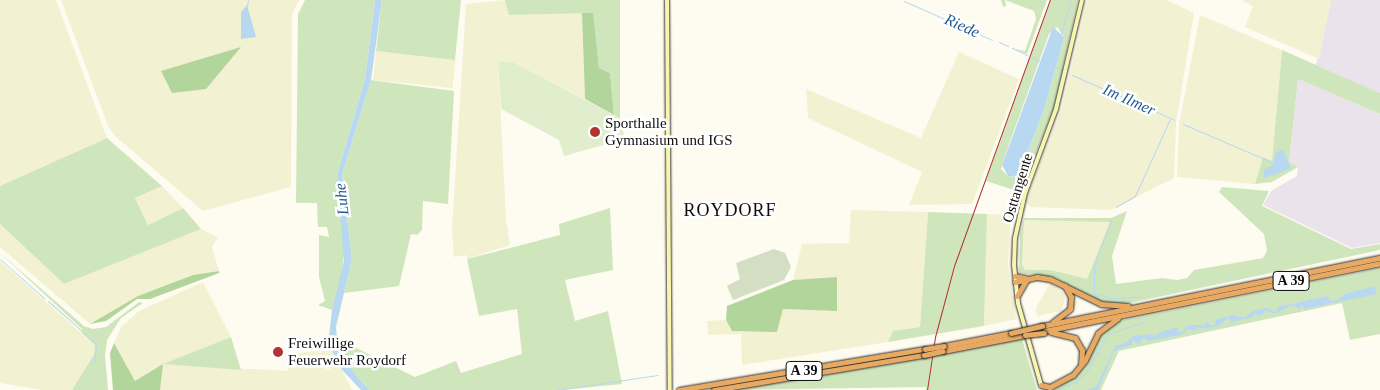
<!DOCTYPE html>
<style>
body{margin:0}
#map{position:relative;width:1380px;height:390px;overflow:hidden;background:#fefcf0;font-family:Georgia,serif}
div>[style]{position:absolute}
.industrial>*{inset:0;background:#ebe3ec}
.farmland>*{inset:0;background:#f2f1d2;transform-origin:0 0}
.green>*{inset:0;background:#cfe6bc}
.forest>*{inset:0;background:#b2d59c}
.cemetery>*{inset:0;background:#d3dec2}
.pitch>*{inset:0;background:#e0eecd}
.water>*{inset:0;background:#b8d8f1}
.stream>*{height:1px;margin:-0.5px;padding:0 0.5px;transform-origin:0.5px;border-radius:0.5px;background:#b8d8f1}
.roads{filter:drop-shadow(0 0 1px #303030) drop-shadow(0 0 1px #303030)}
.secondary>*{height:4px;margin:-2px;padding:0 2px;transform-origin:2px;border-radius:2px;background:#f8f5b0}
.motorway>*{height:5px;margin:-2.5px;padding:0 2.5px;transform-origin:2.5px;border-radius:2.5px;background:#e8a963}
.rail>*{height:1px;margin:-0.5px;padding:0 0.5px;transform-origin:0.5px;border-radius:0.5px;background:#b23331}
.bridges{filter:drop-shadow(0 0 1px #1f1f1f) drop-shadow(0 0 1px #1f1f1f)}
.motorway-bridge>*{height:5px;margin:-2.5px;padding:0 2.5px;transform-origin:2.5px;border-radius:2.5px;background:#e8a963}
.dots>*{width:14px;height:14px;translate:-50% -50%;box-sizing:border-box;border:2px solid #fff;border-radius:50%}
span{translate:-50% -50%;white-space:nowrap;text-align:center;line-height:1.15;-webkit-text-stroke:5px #fff;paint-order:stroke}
.shield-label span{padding:1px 4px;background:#fff;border:1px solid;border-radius:4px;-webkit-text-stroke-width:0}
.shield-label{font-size:14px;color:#0e0e0e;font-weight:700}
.poi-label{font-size:15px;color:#0e0e0e}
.left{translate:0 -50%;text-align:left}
.street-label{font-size:15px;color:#0e0e0e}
.water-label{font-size:16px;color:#215b95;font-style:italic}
.quarter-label{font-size:18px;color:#0e0e0e;letter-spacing:1px}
</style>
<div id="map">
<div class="industrial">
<div style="clip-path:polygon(1331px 0,1380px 0,1380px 93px,1316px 65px)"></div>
<div style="clip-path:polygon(1298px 79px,1380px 114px,1380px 243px,1352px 248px,1263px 205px,1272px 190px,1297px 176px,1298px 167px,1289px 162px)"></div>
</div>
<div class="farmland">
<div style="clip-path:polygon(0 0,56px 0,107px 138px,0 186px)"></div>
<div style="clip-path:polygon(61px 0,299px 0,292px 14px,291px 187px,203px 211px,116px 137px,108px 126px)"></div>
<div style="clip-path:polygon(505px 0,510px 15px,582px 13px,585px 99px,513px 62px,498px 63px,506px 219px,510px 245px,467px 259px,466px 255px,454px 257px,452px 229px,466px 4px)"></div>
<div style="clip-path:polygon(1087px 0,1167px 0,1194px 13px,1176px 123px,1174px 178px,1111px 210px,1031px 207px,1025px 202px,1062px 107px)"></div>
<div style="clip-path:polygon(1241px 0,1331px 0,1319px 59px,1245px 27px,1253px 6px)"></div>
<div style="clip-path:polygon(1200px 15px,1282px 50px,1272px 161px,1263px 157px,1255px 184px,1177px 177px,1179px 124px)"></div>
<div style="left:376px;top:51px;width:80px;height:29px;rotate:6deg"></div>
<div style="clip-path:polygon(959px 52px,1019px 79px,972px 204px,909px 205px,922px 172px,808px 118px,806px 89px,921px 138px)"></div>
<div style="clip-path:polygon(162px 186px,183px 208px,148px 225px,135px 198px)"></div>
<div style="clip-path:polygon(851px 210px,928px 212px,920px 327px,894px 331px,888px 342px,742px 365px,741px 334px,708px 335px,707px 321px,726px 320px,732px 331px,777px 332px,783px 309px,837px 311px,837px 277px,793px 280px,802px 244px,849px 243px)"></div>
<div style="clip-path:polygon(987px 214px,1011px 215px,1008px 262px,1016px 319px,984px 326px)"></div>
<div style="clip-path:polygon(1024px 220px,1107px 221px,1110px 222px,1087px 279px,1051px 270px,1025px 270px,1022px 265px)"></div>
<div style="clip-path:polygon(0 224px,64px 284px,201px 229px,218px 237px,212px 247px,219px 271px,193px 275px,138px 296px,90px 324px,0 247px)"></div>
<div style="clip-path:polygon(0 261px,95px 345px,94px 353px,72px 390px,42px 390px,0 383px)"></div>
<div style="clip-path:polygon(203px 282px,231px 337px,164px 364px,287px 371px,292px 354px,331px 349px,352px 390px,160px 390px,162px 365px,135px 381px,114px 343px,121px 327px,139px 311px)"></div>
<div style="clip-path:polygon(1050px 283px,1063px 292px,1065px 300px,1061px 311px,1037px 316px,1036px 308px)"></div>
</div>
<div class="green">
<div style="clip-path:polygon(305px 0,375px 0,365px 79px,337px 175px,345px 244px,342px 274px,332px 310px,318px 305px,325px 301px,319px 277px,319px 235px,329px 237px,327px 227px,318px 227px,317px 203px,296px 203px,298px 14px)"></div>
<div style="clip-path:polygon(382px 0,461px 0,455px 60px,376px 51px)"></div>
<div style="clip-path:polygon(505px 0,620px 0,620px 118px,614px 115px,610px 73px,599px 68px,592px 13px,509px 15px)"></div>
<div style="clip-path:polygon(1001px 0,1047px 0,1027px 54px,1012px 48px,1025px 51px,1036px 19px,1034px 11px,1005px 0,1006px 6px,1003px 7px)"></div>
<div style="clip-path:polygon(evenodd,1051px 0,1078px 0,1054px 107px,1020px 192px,986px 181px,1051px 0,1057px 27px,1064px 37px,1044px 110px,1018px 177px,1008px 176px,1001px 169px,1009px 144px,1049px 34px,1057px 27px)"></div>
<div style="clip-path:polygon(1282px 50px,1380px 93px,1380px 114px,1298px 79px,1289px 162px,1298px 167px,1272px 182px,1255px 184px,1263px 157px,1272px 161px)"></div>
<div style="clip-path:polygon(371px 80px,454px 91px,448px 204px,423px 201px,422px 230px,417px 235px,411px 234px,399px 286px,344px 293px,352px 259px,342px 175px)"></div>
<div style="clip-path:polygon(107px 138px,162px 186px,135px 198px,148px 225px,183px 208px,201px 229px,64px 284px,0 224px,0 186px)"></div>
<div style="clip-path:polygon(evenodd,1222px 187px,1269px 191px,1262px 206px,1351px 249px,1380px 244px,1380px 250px,1125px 304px,1102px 303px,1057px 279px,1019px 273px,1020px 235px,1024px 218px,1111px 218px,1127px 211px,1112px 256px,1116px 284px,1162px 278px,1177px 280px,1187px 278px,1194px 270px,1263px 258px,1267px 251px,1264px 234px,1219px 192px,1222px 187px,1024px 220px,1110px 222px,1087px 279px,1051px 270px,1025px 270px,1022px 265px,1024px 220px)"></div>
<div style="clip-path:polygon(610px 208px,613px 270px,565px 280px,575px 321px,608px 311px,622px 384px,562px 390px,370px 390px,358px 378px,338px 349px,336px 338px,415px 377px,456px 361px,461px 373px,522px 354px,517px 309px,479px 316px,467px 259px,560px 235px,559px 224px)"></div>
<div style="clip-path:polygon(928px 212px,987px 214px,984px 326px,888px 342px,893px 331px,920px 327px)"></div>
<div style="clip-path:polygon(0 253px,84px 326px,93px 329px,106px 327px,139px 302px,143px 303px,121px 318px,107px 340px,105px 356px,108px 390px,72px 390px,94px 354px,95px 345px,81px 332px,82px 329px)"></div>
<div style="clip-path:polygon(1380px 268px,1380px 334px,1350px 340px,1342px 303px,1119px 351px,1101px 390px,1054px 390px,1079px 373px,1099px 337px,1114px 322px)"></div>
<div style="clip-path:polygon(231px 337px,241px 370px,163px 364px)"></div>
<div style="clip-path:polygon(1022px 339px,1037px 390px,926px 390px,926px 387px,731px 390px)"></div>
</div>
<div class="forest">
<div style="clip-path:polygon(582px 13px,593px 13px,599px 68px,610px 73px,614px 115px,585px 99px)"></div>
<div style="clip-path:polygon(241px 47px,206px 89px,172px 93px,161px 71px)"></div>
<div style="clip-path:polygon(219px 271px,219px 273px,150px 299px,137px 299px,106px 321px,90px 324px,138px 296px,193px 275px)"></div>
<div style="clip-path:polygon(837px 277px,837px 311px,783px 309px,777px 332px,732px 331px,726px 320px,727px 306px,793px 280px)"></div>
<div style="clip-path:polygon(114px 343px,135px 381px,163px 364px,160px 390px,113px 390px,110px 353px)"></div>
</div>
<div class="cemetery">
<div style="clip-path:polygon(774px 249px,785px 253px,791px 267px,784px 280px,733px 300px,727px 286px,740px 279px,736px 263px)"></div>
</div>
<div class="pitch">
<div style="clip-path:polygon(498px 62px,513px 62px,620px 118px,625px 139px,564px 156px,559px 140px,501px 109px)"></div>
</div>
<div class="water">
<div style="clip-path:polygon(375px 0,382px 0,371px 80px,342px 175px,352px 259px,336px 327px,338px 349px,358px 378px,370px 390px,361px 390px,342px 370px,331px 349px,329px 336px,332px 310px,344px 261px,337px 175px,365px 79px)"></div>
<div style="clip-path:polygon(247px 5px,256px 37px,241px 39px,241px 12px)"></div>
<div style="clip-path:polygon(1053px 27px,1064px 37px,1044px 110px,1018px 177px,1008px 176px,1002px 165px)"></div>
<div style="clip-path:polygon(1283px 149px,1291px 169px,1264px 178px,1264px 170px,1273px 165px,1276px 153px)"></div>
<div style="clip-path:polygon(1375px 286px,1377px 294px,1304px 309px,1302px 304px,1300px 309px,1292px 305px,1275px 314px,1266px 311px,1259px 317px,1256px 314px,1250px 318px,1231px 322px,1228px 318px,1219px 326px,1203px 329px,1199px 327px,1195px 331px,1189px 329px,1181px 335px,1147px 341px,1144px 338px,1138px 344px,1133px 340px,1131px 345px,1114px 351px,1098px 390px,1087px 390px,1096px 387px,1115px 346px,1126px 343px,1133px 336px,1152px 334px,1155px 338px,1157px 333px,1177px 327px,1180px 333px,1189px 325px,1204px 325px,1208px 321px,1210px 325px,1214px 325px,1217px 319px,1233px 315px,1244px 318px,1253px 311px,1268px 308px,1276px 313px,1278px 307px,1327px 296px,1331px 301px,1338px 300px,1345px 294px)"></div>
</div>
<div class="stream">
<div style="left:904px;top:1px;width:96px;rotate:23.9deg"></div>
<div style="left:247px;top:5px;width:5px;rotate:-79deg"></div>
<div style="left:1061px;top:34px;width:35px;rotate:-74deg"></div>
<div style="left:999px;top:42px;width:10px;rotate:24deg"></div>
<div style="left:1012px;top:48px;width:17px;rotate:25deg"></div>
<div style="left:1032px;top:57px;width:9px;rotate:27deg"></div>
<div style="left:1055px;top:67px;width:8px;rotate:23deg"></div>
<div style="left:1072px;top:75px;width:112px;rotate:23.6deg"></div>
<div style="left:1183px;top:124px;width:99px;rotate:23.2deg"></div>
<div style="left:1116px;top:207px;width:22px;rotate:-30deg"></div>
<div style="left:1135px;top:196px;width:85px;rotate:-65.6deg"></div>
<div style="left:1111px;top:220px;width:48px;rotate:110.7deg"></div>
<div style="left:1094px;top:265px;width:28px;rotate:90deg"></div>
<div style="left:1094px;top:293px;width:16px;rotate:18deg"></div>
<div style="left:1109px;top:298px;width:32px;rotate:-2deg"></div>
<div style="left:0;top:259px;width:59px;rotate:41.6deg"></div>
<div style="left:48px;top:301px;width:44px;rotate:41.3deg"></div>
<div style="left:84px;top:333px;width:16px;rotate:43deg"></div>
<div style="left:96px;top:344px;width:18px;rotate:96deg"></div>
<div style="left:556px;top:390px;width:103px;rotate:-8.4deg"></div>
<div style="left:1056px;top:390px;width:22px;rotate:-22deg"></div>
<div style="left:1076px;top:382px;width:13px;rotate:-42deg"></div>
<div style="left:1086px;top:373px;width:45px;rotate:-60.6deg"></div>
<div style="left:1108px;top:334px;width:40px;rotate:-18.9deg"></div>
</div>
<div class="roads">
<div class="secondary">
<div style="left:667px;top:0;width:390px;rotate:89.6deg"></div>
<div style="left:1041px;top:385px;width:85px;rotate:-105.7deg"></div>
<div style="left:1018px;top:303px;width:38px;rotate:-96deg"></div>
<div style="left:1014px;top:265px;width:27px;rotate:-88deg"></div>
<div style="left:1015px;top:238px;width:46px;rotate:-77.5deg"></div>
<div style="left:1025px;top:193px;width:90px;rotate:-69.7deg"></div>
<div style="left:1056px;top:109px;width:112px;rotate:-76.6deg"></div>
</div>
<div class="motorway">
<div style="left:1015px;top:276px;width:10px;rotate:11deg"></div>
<div style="left:1015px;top:282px;width:23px;rotate:-13deg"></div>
<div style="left:1037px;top:277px;width:13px;rotate:9deg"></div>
<div style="left:1050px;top:279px;width:57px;rotate:26.1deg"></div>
<div style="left:1101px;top:304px;width:27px;rotate:4deg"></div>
<div style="left:1017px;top:296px;width:20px;rotate:-60deg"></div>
<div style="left:1053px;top:322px;width:21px;rotate:-37deg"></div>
<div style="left:1070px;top:309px;width:12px;rotate:-85deg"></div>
<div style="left:1071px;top:297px;width:13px;rotate:-119deg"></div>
<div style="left:1042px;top:326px;width:345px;rotate:-11.4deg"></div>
<div style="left:1044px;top:331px;width:343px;rotate:-11.4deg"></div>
<div style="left:1051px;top:332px;width:25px;rotate:14deg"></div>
<div style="left:1075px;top:338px;width:14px;rotate:60deg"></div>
<div style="left:1082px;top:350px;width:14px;rotate:94deg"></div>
<div style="left:944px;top:346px;width:68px;rotate:-11deg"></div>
<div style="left:943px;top:351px;width:84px;rotate:-11deg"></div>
<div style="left:1041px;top:385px;width:9px;rotate:13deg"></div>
<div style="left:1050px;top:387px;width:26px;rotate:-28deg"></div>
<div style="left:1073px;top:375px;width:19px;rotate:-51deg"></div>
<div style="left:1085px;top:360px;width:30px;rotate:-64deg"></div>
<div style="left:1098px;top:333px;width:25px;rotate:-37deg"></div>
<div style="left:679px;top:390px;width:249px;rotate:-9.5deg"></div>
<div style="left:714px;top:390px;width:213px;rotate:-9.5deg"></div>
</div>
</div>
<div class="rail">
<div style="left:927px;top:390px;width:54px;rotate:-81.4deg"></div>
<div style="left:935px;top:337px;width:73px;rotate:-75deg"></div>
<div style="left:954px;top:266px;width:283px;rotate:-70.2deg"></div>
</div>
<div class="bridges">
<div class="motorway-bridge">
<div style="left:1011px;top:333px;width:32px;rotate:-13deg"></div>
<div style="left:1025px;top:335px;width:19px;rotate:-6deg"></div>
<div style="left:925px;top:349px;width:19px;rotate:-9deg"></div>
<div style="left:924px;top:355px;width:19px;rotate:-12deg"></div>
</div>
</div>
<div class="dots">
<div style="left:595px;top:132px;background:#b23331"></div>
<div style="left:278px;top:352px;background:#b23331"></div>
</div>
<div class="shield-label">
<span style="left:1291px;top:281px">A 39</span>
<span style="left:804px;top:371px">A 39</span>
</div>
<div class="poi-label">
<span class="left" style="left:605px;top:132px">Sporthalle<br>Gymnasium und IGS</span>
<span class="left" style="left:288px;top:352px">Freiwillige<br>Feuerwehr Roydorf</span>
</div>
<div class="street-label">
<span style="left:1018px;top:188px;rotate:-73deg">Osttangente</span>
</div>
<div class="water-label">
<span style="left:962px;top:26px;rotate:24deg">Riede</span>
<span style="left:1129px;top:100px;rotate:24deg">Im Ilmer</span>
<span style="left:342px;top:199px;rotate:-96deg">Luhe</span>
</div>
<div class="quarter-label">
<span style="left:730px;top:210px">ROYDORF</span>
</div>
</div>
